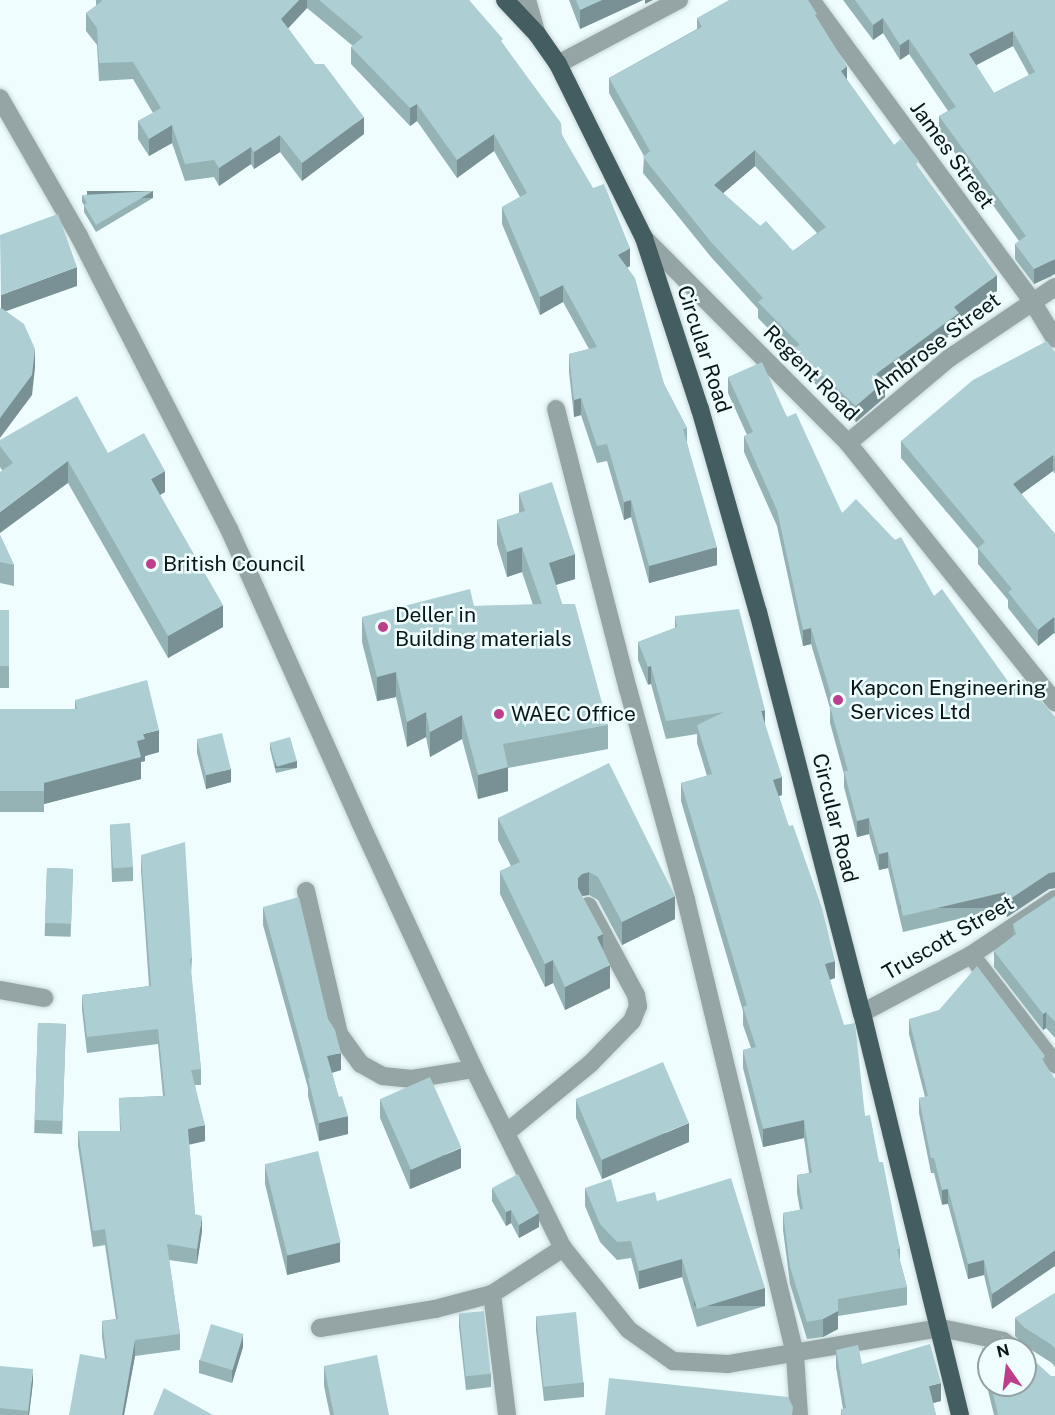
<!DOCTYPE html>
<style>
body{margin:0}
#map{position:relative;width:1055px;height:1415px;overflow:hidden;background:#effdff;font-family:"Public Sans",sans-serif}
div>[style]{position:absolute}
.roads{filter:drop-shadow(0 0 2px #cad8da) drop-shadow(0 0 2px #cad8da)}
.minor>*{height:18px;margin:-9px;padding:0 9px;transform-origin:9px;border-radius:9px;background:#95a4a5}
.major>*{height:18px;margin:-9px;padding:0 9px;transform-origin:9px;border-radius:9px;background:#435d60}
.wall>*{inset:0;background:#95b2b5;transform-origin:0 0}
.shaded-wall>*{inset:0;background:#799194;transform-origin:0 0}
.building>*{inset:0;background:#adcfd3;transform-origin:0 0}
.dots>*{width:16px;height:16px;translate:-50% -50%;box-sizing:border-box;border:3px solid #effdff;border-radius:50%}
span{translate:-50% -50%;white-space:nowrap;text-align:center;line-height:1.15;-webkit-text-stroke:5px #effdff;paint-order:stroke}
.street-label{font-size:21px;color:#0a1718}
.poi-label{font-size:21px;color:#0a1718}
.left{translate:0 -50%;text-align:left}
.north{position:absolute;left:977px;top:1337px;width:60px;height:60px;box-sizing:border-box;background:#effdff;border:2px solid #93a1a3;border-radius:50%;rotate:346deg;font-size:16px;font-weight:700;line-height:24px;text-align:center;color:#0a1718}
.north::after{content:'';display:block;margin:auto;width:21px;height:27px;background:#bd3f8c;clip-path:polygon(50% 0,100% 100%,50% 72%,0 100%)}
</style>
<div id="map">
<div class="roads">
<div class="minor">
<div style="left:527px;top:0;width:35px;rotate:74deg"></div>
<div style="left:811px;top:0;width:373px;rotate:53.7deg"></div>
<div style="left:1032px;top:301px;width:44px;rotate:58.8deg"></div>
<div style="left:558px;top:64px;width:137px;rotate:-27.9deg"></div>
<div style="left:0;top:98px;width:159px;rotate:60.2deg"></div>
<div style="left:79px;top:236px;width:329px;rotate:62.9deg"></div>
<div style="left:229px;top:529px;width:319px;rotate:65.9deg"></div>
<div style="left:359px;top:820px;width:274px;rotate:65.2deg"></div>
<div style="left:474px;top:1069px;width:200px;rotate:63.6deg"></div>
<div style="left:563px;top:1248px;width:105px;rotate:51.2deg"></div>
<div style="left:629px;top:1330px;width:54px;rotate:35.2deg"></div>
<div style="left:673px;top:1361px;width:55px;rotate:3.1deg"></div>
<div style="left:728px;top:1364px;width:216px;rotate:-9.6deg"></div>
<div style="left:941px;top:1328px;width:63px;rotate:11.8deg"></div>
<div style="left:1003px;top:1341px;width:14px;rotate:36deg"></div>
<div style="left:644px;top:238px;width:289px;rotate:45.1deg"></div>
<div style="left:848px;top:443px;width:332px;rotate:51.4deg"></div>
<div style="left:556px;top:409px;width:289px;rotate:75.6deg"></div>
<div style="left:628px;top:689px;width:219px;rotate:74.6deg"></div>
<div style="left:686px;top:900px;width:468px;rotate:76.5deg"></div>
<div style="left:795px;top:1355px;width:60px;rotate:86.2deg"></div>
<div style="left:848px;top:443px;width:131px;rotate:-40deg"></div>
<div style="left:948px;top:359px;width:129px;rotate:-33.9deg"></div>
<div style="left:306px;top:891px;width:147px;rotate:77deg"></div>
<div style="left:339px;top:1034px;width:37px;rotate:54deg"></div>
<div style="left:361px;top:1064px;width:25px;rotate:29deg"></div>
<div style="left:383px;top:1076px;width:29px;rotate:6deg"></div>
<div style="left:412px;top:1079px;width:63px;rotate:-9.2deg"></div>
<div style="left:971px;top:955px;width:138px;rotate:52.4deg"></div>
<div style="left:0;top:990px;width:45px;rotate:10.3deg"></div>
<div style="left:862px;top:1013px;width:123px;rotate:-28deg"></div>
<div style="left:971px;top:955px;width:101px;rotate:-33.7deg"></div>
<div style="left:506px;top:1133px;width:109px;rotate:-39.4deg"></div>
<div style="left:590px;top:1064px;width:60px;rotate:-45.7deg"></div>
<div style="left:632px;top:1021px;width:16px;rotate:-68deg"></div>
<div style="left:638px;top:1006px;width:11px;rotate:-100deg"></div>
<div style="left:636px;top:995px;width:101px;rotate:-118.3deg"></div>
<div style="left:492px;top:1294px;width:122px;rotate:82.9deg"></div>
<div style="left:320px;top:1328px;width:117px;rotate:-9.4deg"></div>
<div style="left:435px;top:1309px;width:59px;rotate:-14.7deg"></div>
<div style="left:492px;top:1294px;width:85px;rotate:-32.9deg"></div>
</div>
<div class="major">
<div style="left:505px;top:0;width:47px;rotate:46.7deg"></div>
<div style="left:537px;top:34px;width:37px;rotate:55deg"></div>
<div style="left:558px;top:64px;width:194px;rotate:63.7deg"></div>
<div style="left:644px;top:238px;width:180px;rotate:71.9deg"></div>
<div style="left:700px;top:409px;width:211px;rotate:74.1deg"></div>
<div style="left:758px;top:612px;width:414px;rotate:75.5deg"></div>
<div style="left:862px;top:1013px;width:414px;rotate:76.3deg"></div>
</div>
</div>
<div class="wall">
<div style="clip-path:polygon(96px 0,469px 0,503px 44px,562px 135px,630px 266px,627px 268px,664px 384px,687px 428px,687px 443px,717px 565px,649px 583px,631px 517px,624px 520px,607px 461px,597px 463px,581px 415px,574px 417px,569px 372px,569px 354px,589px 349px,563px 302px,540px 315px,502px 224px,502px 207px,520px 197px,494px 151px,457px 178px,417px 121px,410px 126px,351px 64px,351px 47px,353px 46px,307px 8px,288px 28px,364px 134px,302px 181px,280px 152px,254px 169px,251px 164px,219px 186px,214px 177px,185px 181px,172px 143px,149px 156px,138px 139px,138px 121px,153px 113px,133px 79px,99px 81px,97px 45px,86px 31px,86px 13px,96px 6px)"></div>
<div style="clip-path:polygon(569px 0,643px 0,580px 29px)"></div>
<div style="clip-path:polygon(evenodd,843px 0,1055px 0,1052px 276px,1034px 284px,1015px 259px,1015px 244px,1019px 241px,939px 131px,939px 116px,948px 111px,909px 54px,900px 60px,883px 33px,873px 40px,843px 0,1013px 46px,1029px 75px,994px 93px,976px 65px,1013px 46px)"></div>
<div style="clip-path:polygon(evenodd,697px 18px,817px 19px,847px 80px,894px 145px,919px 169px,997px 291px,959px 319px,959px 329px,885px 383px,885px 397px,856px 422px,793px 363px,793px 354px,758px 318px,758px 309px,711px 257px,643px 173px,644px 156px,609px 93px,609px 78px,697px 29px,697px 18px,755px 166px,817px 233px,793px 251px,760px 226px,723px 193px,755px 166px)"></div>
<div style="clip-path:polygon(82px 195px,153px 198px,96px 232px,84px 212px,84px 205px,82px 202px)"></div>
<div style="clip-path:polygon(1055px 352px,1055px 474px,1053px 471px,1021px 494px,1055px 534px,1055px 635px,1054px 633px,1038px 646px,1008px 608px,1008px 600px,978px 564px,978px 549px,901px 458px,901px 441px)"></div>
<div style="clip-path:polygon(728px 377px,787px 417px,842px 513px,934px 596px,1012px 687px,1055px 717px,1055px 888px,1049px 889px,1007px 917px,1005px 908px,903px 932px,888px 868px,879px 870px,869px 834px,857px 837px,844px 787px,844px 774px,830px 723px,830px 708px,811px 644px,803px 646px,777px 526px,744px 452px,744px 436px,747px 435px,728px 393px)"></div>
<div style="clip-path:polygon(0 440px,108px 453px,165px 492px,160px 495px,223px 627px,168px 658px,68px 483px,2px 470px,0 467px)"></div>
<div style="clip-path:polygon(519px 493px,575px 579px,556px 585px,562px 604px,608px 725px,608px 749px,508px 768px,508px 791px,478px 799px,462px 739px,430px 757px,426px 737px,407px 747px,396px 697px,377px 701px,362px 642px,362px 617px,474px 606px,533px 605px,522px 572px,507px 577px,497px 544px,497px 520px,519px 513px)"></div>
<div style="clip-path:polygon(0 535px,14px 565px,14px 586px,0 583px)"></div>
<div style="left:0;top:610px;width:9px;height:78px"></div>
<div style="clip-path:polygon(675px 616px,765px 725px,782px 795px,779px 796px,835px 978px,830px 980px,865px 1116px,879px 1162px,900px 1249px,900px 1261px,907px 1287px,907px 1305px,838px 1316px,838px 1329px,823px 1337px,807px 1339px,790px 1284px,783px 1230px,783px 1213px,800px 1210px,797px 1193px,797px 1175px,809px 1173px,804px 1138px,763px 1147px,743px 1068px,743px 1050px,751px 1048px,743px 1025px,743px 1011px,681px 801px,681px 783px,707px 776px,697px 743px,697px 734px,666px 739px,651px 684px,648px 685px,638px 660px,638px 642px,675px 628px)"></div>
<div style="clip-path:polygon(75px 700px,159px 752px,145px 756px,145px 761px,141px 762px,141px 779px,44px 804px,44px 812px,0 812px,0 709px,75px 709px)"></div>
<div style="clip-path:polygon(197px 739px,231px 782px,206px 789px,197px 753px)"></div>
<div style="clip-path:polygon(270px 742px,297px 768px,276px 773px,270px 749px)"></div>
<div style="clip-path:polygon(498px 818px,675px 919px,622px 945px,598px 900px,589px 895px,582px 896px,603px 950px,610px 988px,565px 1010px,553px 983px,545px 987px,500px 894px,500px 871px,511px 866px,498px 840px)"></div>
<div style="clip-path:polygon(110px 825px,133px 867px,133px 881px,112px 882px)"></div>
<div style="clip-path:polygon(141px 855px,192px 958px,191px 974px,201px 1069px,201px 1085px,195px 1085px,205px 1141px,189px 1144px,195px 1214px,202px 1231px,197px 1264px,169px 1260px,180px 1334px,180px 1350px,135px 1356px,124px 1415px,69px 1415px,105px 1359px,102px 1336px,102px 1321px,116px 1319px,105px 1245px,93px 1247px,78px 1146px,78px 1131px,120px 1131px,119px 1098px,163px 1096px,158px 1044px,87px 1053px,82px 1010px,82px 995px,149px 986px,141px 871px)"></div>
<div style="left:47px;top:868px;width:26px;height:68px;rotate:2deg"></div>
<div style="clip-path:polygon(1055px 896px,1055px 1038px,1046px 1028px,1043px 1030px,994px 967px,994px 951px,1013px 936px,1013px 924px)"></div>
<div style="clip-path:polygon(263px 907px,328px 1019px,341px 1070px,332px 1073px,348px 1134px,319px 1141px,308px 1096px,308px 1088px,263px 925px)"></div>
<div style="clip-path:polygon(909px 1019px,1045px 1056px,992px 1309px,984px 1275px,968px 1279px,948px 1204px,942px 1205px,934px 1173px,931px 1173px,919px 1113px,919px 1098px,925px 1097px,909px 1034px)"></div>
<div style="left:38px;top:1023px;width:28px;height:110px;rotate:2deg"></div>
<div style="clip-path:polygon(380px 1099px,461px 1168px,410px 1189px,380px 1118px)"></div>
<div style="clip-path:polygon(576px 1099px,689px 1142px,602px 1179px,576px 1118px)"></div>
<div style="clip-path:polygon(265px 1165px,340px 1262px,287px 1275px,265px 1184px)"></div>
<div style="clip-path:polygon(492px 1188px,539px 1227px,519px 1238px,511px 1223px,506px 1226px,492px 1201px)"></div>
<div style="clip-path:polygon(585px 1188px,617px 1202px,657px 1201px,765px 1306px,697px 1327px,682px 1277px,639px 1289px,631px 1258px,617px 1260px,600px 1242px,585px 1206px)"></div>
<div style="clip-path:polygon(1055px 1293px,1055px 1367px,1052px 1363px,1025px 1346px,1015px 1336px,1015px 1318px)"></div>
<div style="clip-path:polygon(459px 1313px,491px 1374px,491px 1387px,466px 1390px,459px 1327px)"></div>
<div style="clip-path:polygon(536px 1316px,584px 1383px,584px 1397px,544px 1401px,536px 1330px)"></div>
<div style="clip-path:polygon(1002px 1336px,1022px 1349px,989px 1349px,989px 1385px,1025px 1385px,1051px 1376px,1055px 1415px,994px 1415px,982px 1366px,982px 1348px,1002px 1347px)"></div>
<div style="clip-path:polygon(243px 1347px,232px 1383px,199px 1373px,199px 1360px)"></div>
<div style="clip-path:polygon(836px 1350px,862px 1364px,941px 1401px,933px 1403px,936px 1415px,841px 1415px,841px 1409px,843px 1409px,836px 1367px)"></div>
<div style="clip-path:polygon(0 1366px,33px 1382px,29px 1415px,0 1415px)"></div>
<div style="clip-path:polygon(324px 1366px,389px 1415px,330px 1415px,324px 1386px)"></div>
</div>
<div class="shaded-wall">
<div style="clip-path:polygon(299px 0,307px 0,307px 8px,281px 36px,281px 19px)"></div>
<div style="clip-path:polygon(602px 0,643px 0,580px 29px,580px 10px)"></div>
<div style="clip-path:polygon(645px 0,653px 0,645px 4px)"></div>
<div style="clip-path:polygon(883px 18px,883px 33px,873px 40px,873px 25px)"></div>
<div style="clip-path:polygon(1013px 31px,1013px 46px,969px 69px,969px 54px)"></div>
<div style="clip-path:polygon(909px 39px,909px 54px,900px 60px,900px 45px)"></div>
<div style="clip-path:polygon(847px 66px,847px 82px,841px 71px)"></div>
<div style="clip-path:polygon(417px 104px,417px 121px,410px 126px,410px 108px)"></div>
<div style="clip-path:polygon(364px 117px,364px 134px,302px 181px,302px 163px)"></div>
<div style="clip-path:polygon(172px 125px,172px 143px,149px 156px,149px 139px)"></div>
<div style="clip-path:polygon(494px 134px,494px 151px,457px 178px,457px 160px)"></div>
<div style="clip-path:polygon(280px 135px,280px 152px,254px 169px,254px 152px)"></div>
<div style="clip-path:polygon(251px 147px,251px 164px,219px 186px,219px 168px)"></div>
<div style="clip-path:polygon(755px 150px,755px 166px,714px 201px,714px 185px)"></div>
<div style="left:153px;top:191px;width:7px;height:66px;rotate:90deg"></div>
<div style="clip-path:polygon(630px 248px,630px 266px,618px 272px,618px 255px)"></div>
<div style="clip-path:polygon(1055px 259px,1055px 274px,1034px 284px,1034px 269px)"></div>
<div style="clip-path:polygon(77px 267px,77px 286px,1px 313px,1px 295px)"></div>
<div style="clip-path:polygon(997px 275px,997px 291px,959px 319px,959px 329px,885px 383px,885px 397px,856px 422px,856px 406px,876px 374px,954px 307px)"></div>
<div style="clip-path:polygon(563px 285px,563px 302px,540px 315px,540px 297px)"></div>
<div style="clip-path:polygon(35px 349px,35px 368px,32px 395px,0 438px,0 418px)"></div>
<div style="clip-path:polygon(581px 398px,581px 415px,574px 417px,574px 400px)"></div>
<div style="clip-path:polygon(1053px 455px,1053px 471px,1013px 500px,1013px 484px)"></div>
<div style="clip-path:polygon(68px 461px,68px 483px,0 533px,0 512px)"></div>
<div style="clip-path:polygon(165px 471px,165px 492px,151px 500px,151px 479px)"></div>
<div style="clip-path:polygon(631px 500px,631px 517px,624px 520px,624px 502px)"></div>
<div style="clip-path:polygon(522px 547px,522px 572px,507px 577px,507px 552px)"></div>
<div style="clip-path:polygon(717px 547px,717px 565px,649px 583px,649px 566px)"></div>
<div style="clip-path:polygon(575px 554px,575px 579px,549px 587px,549px 563px)"></div>
<div style="clip-path:polygon(223px 605px,223px 627px,168px 658px,168px 636px)"></div>
<div style="clip-path:polygon(1054px 617px,1054px 633px,1038px 646px,1038px 630px)"></div>
<div style="clip-path:polygon(811px 628px,811px 644px,803px 646px,803px 630px)"></div>
<div style="left:651px;top:666px;width:18px;height:3px;rotate:90deg"></div>
<div style="clip-path:polygon(396px 672px,396px 697px,377px 701px,377px 677px)"></div>
<div style="clip-path:polygon(765px 710px,765px 728px,761px 711px)"></div>
<div style="clip-path:polygon(426px 712px,426px 737px,407px 747px,407px 722px)"></div>
<div style="clip-path:polygon(462px 715px,462px 739px,430px 757px,430px 732px)"></div>
<div style="clip-path:polygon(159px 730px,159px 752px,145px 756px,145px 761px,141px 762px,141px 779px,44px 804px,44px 783px,137px 741px,143px 734px)"></div>
<div style="left:297px;top:761px;width:7px;height:22px;rotate:90deg"></div>
<div style="clip-path:polygon(508px 767px,508px 791px,478px 799px,478px 775px)"></div>
<div style="clip-path:polygon(231px 769px,231px 782px,206px 789px,206px 775px)"></div>
<div style="clip-path:polygon(782px 777px,782px 795px,773px 798px,773px 780px)"></div>
<div style="clip-path:polygon(869px 818px,869px 834px,857px 837px,857px 821px)"></div>
<div style="clip-path:polygon(888px 852px,888px 868px,879px 870px,879px 854px)"></div>
<div style="clip-path:polygon(589px 872px,589px 895px,582px 896px,578px 901px,578px 878px,582px 874px)"></div>
<div style="clip-path:polygon(1055px 872px,1055px 888px,1049px 889px,1007px 917px,1007px 901px,1049px 873px)"></div>
<div style="left:1005px;top:892px;width:16px;height:105px;rotate:90deg"></div>
<div style="clip-path:polygon(675px 896px,675px 919px,622px 945px,622px 922px)"></div>
<div style="clip-path:polygon(603px 934px,603px 957px,597px 937px)"></div>
<div style="clip-path:polygon(553px 960px,553px 983px,545px 987px,545px 964px)"></div>
<div style="clip-path:polygon(835px 961px,835px 978px,825px 981px,825px 964px)"></div>
<div style="clip-path:polygon(610px 965px,610px 988px,565px 1010px,565px 987px)"></div>
<div style="clip-path:polygon(1046px 1012px,1046px 1028px,1043px 1030px,1043px 1014px)"></div>
<div style="clip-path:polygon(341px 1053px,341px 1070px,327px 1074px,327px 1056px)"></div>
<div style="clip-path:polygon(348px 1116px,348px 1134px,319px 1141px,319px 1123px)"></div>
<div style="clip-path:polygon(804px 1120px,804px 1138px,763px 1147px,763px 1129px)"></div>
<div style="clip-path:polygon(689px 1123px,689px 1142px,602px 1179px,602px 1160px)"></div>
<div style="clip-path:polygon(205px 1125px,205px 1141px,188px 1145px,188px 1129px)"></div>
<div style="clip-path:polygon(461px 1148px,461px 1168px,410px 1189px,410px 1170px)"></div>
<div style="left:948px;top:1189px;width:15px;height:6px;rotate:90deg"></div>
<div style="clip-path:polygon(511px 1210px,511px 1223px,506px 1226px,506px 1212px)"></div>
<div style="clip-path:polygon(539px 1213px,539px 1227px,519px 1238px,519px 1225px)"></div>
<div style="clip-path:polygon(202px 1216px,202px 1231px,197px 1264px,197px 1249px)"></div>
<div style="clip-path:polygon(340px 1242px,340px 1262px,287px 1275px,287px 1255px)"></div>
<div style="clip-path:polygon(1055px 1250px,1055px 1266px,992px 1309px,992px 1294px)"></div>
<div style="clip-path:polygon(682px 1259px,682px 1277px,639px 1289px,639px 1271px)"></div>
<div style="clip-path:polygon(984px 1260px,984px 1275px,968px 1279px,968px 1264px)"></div>
<div style="left:765px;top:1288px;width:18px;height:71px;rotate:90deg"></div>
<div style="clip-path:polygon(838px 1311px,838px 1329px,823px 1337px,823px 1319px)"></div>
<div style="clip-path:polygon(243px 1334px,243px 1347px,232px 1383px,232px 1370px)"></div>
<div style="clip-path:polygon(135px 1340px,135px 1356px,124px 1415px,122px 1415px)"></div>
<div style="clip-path:polygon(33px 1369px,33px 1382px,29px 1415px,28px 1415px)"></div>
<div style="clip-path:polygon(941px 1383px,941px 1401px,929px 1404px,929px 1386px)"></div>
</div>
<div class="building">
<div style="clip-path:polygon(101px 0,299px 0,281px 19px,315px 64px,324px 64px,364px 117px,302px 163px,280px 135px,254px 152px,251px 147px,219px 168px,214px 160px,185px 164px,172px 125px,149px 139px,138px 121px,161px 108px,133px 62px,99px 63px,97px 28px,86px 13px,102px 1px)"></div>
<div style="clip-path:polygon(319px 0,469px 0,503px 39px,501px 41px,561px 123px,562px 135px,593px 188px,604px 184px,630px 248px,618px 255px,635px 278px,664px 384px,687px 428px,683px 429px,717px 547px,649px 566px,631px 500px,624px 502px,607px 444px,597px 446px,581px 398px,574px 400px,569px 354px,597px 347px,563px 285px,540px 297px,502px 207px,527px 193px,494px 134px,457px 160px,417px 104px,410px 108px,351px 47px,363px 37px)"></div>
<div style="clip-path:polygon(576px 0,602px 0,580px 10px)"></div>
<div style="clip-path:polygon(evenodd,729px 0,808px 0,817px 14px,815px 15px,847px 66px,841px 71px,894px 145px,901px 139px,919px 161px,916px 164px,997px 275px,954px 307px,959px 313px,876px 374px,885px 381px,856px 406px,793px 348px,800px 345px,758px 302px,763px 298px,711px 242px,643px 157px,650px 151px,609px 78px,702px 27px,697px 18px,729px 0,755px 150px,826px 227px,793px 251px,766px 221px,760px 226px,714px 185px,755px 150px)"></div>
<div style="clip-path:polygon(evenodd,855px 0,1055px 0,1055px 259px,1034px 269px,1015px 244px,1026px 236px,939px 116px,956px 107px,909px 39px,900px 45px,883px 18px,873px 25px,855px 0,1013px 31px,1035px 72px,994px 93px,969px 54px,1013px 31px)"></div>
<div style="clip-path:polygon(153px 191px,96px 225px,84px 205px,87px 203px,82px 195px)"></div>
<div style="clip-path:polygon(58px 214px,77px 267px,1px 295px,0 235px)"></div>
<div style="clip-path:polygon(0 308px,3px 309px,24px 324px,35px 349px,32px 375px,0 418px)"></div>
<div style="clip-path:polygon(1047px 341px,1055px 352px,1055px 458px,1053px 455px,1013px 484px,1055px 534px,1055px 619px,1054px 617px,1038px 630px,1008px 592px,1012px 589px,978px 548px,985px 542px,901px 441px,973px 380px)"></div>
<div style="clip-path:polygon(762px 362px,787px 417px,796px 413px,842px 513px,856px 499px,895px 540px,901px 537px,934px 596px,942px 589px,1012px 687px,1022px 678px,1055px 717px,1055px 872px,1049px 873px,1007px 901px,1005px 892px,903px 916px,888px 852px,879px 854px,869px 818px,857px 821px,844px 771px,848px 771px,830px 707px,834px 705px,811px 628px,803px 630px,777px 510px,744px 436px,753px 432px,728px 377px)"></div>
<div style="clip-path:polygon(77px 396px,108px 453px,144px 433px,165px 471px,151px 479px,223px 605px,168px 636px,68px 461px,0 512px,0 472px,13px 463px,0 446px,0 440px)"></div>
<div style="clip-path:polygon(552px 482px,575px 554px,549px 563px,562px 604px,575px 604px,608px 725px,503px 744px,508px 767px,478px 775px,462px 715px,430px 732px,426px 712px,407px 722px,396px 672px,377px 677px,362px 617px,470px 589px,474px 606px,542px 604px,522px 547px,507px 552px,497px 520px,525px 511px,519px 493px)"></div>
<div style="clip-path:polygon(0 535px,14px 565px,0 562px)"></div>
<div style="clip-path:polygon(739px 609px,765px 710px,761px 711px,782px 777px,773px 780px,789px 826px,793px 825px,822px 908px,835px 961px,825px 964px,844px 1025px,855px 1023px,865px 1116px,870px 1115px,879px 1162px,883px 1162px,900px 1249px,897px 1249px,907px 1287px,838px 1299px,838px 1311px,823px 1319px,807px 1322px,790px 1267px,783px 1213px,803px 1209px,797px 1175px,812px 1173px,804px 1120px,763px 1129px,743px 1050px,756px 1047px,743px 1007px,747px 1005px,681px 783px,712px 774px,697px 725px,724px 712px,666px 721px,651px 666px,648px 667px,638px 642px,677px 627px,675px 616px)"></div>
<div style="left:0;top:610px;width:9px;height:56px"></div>
<div style="clip-path:polygon(147px 680px,159px 730px,143px 734px,145px 739px,137px 741px,141px 757px,44px 783px,44px 791px,0 791px,0 709px,77px 709px,75px 700px)"></div>
<div style="left:222px;top:733px;width:37px;height:26px;rotate:76deg"></div>
<div style="left:290px;top:737px;width:25px;height:21px;rotate:74deg"></div>
<div style="clip-path:polygon(609px 763px,675px 896px,622px 922px,598px 877px,589px 872px,582px 874px,578px 878px,578px 888px,603px 934px,597px 937px,610px 965px,565px 987px,553px 960px,545px 964px,500px 871px,520px 862px,498px 818px)"></div>
<div style="left:130px;top:823px;width:44px;height:20px;rotate:86deg"></div>
<div style="clip-path:polygon(185px 842px,192px 958px,190px 959px,201px 1069px,191px 1070px,205px 1125px,188px 1129px,195px 1214px,202px 1216px,197px 1249px,167px 1244px,180px 1334px,135px 1340px,122px 1415px,69px 1415px,80px 1354px,107px 1359px,102px 1321px,118px 1319px,105px 1229px,93px 1231px,78px 1131px,121px 1131px,119px 1098px,165px 1096px,158px 1029px,87px 1037px,82px 995px,151px 986px,141px 855px)"></div>
<div style="left:47px;top:868px;width:26px;height:55px;rotate:2deg"></div>
<div style="clip-path:polygon(1055px 896px,1055px 1022px,1046px 1012px,1043px 1014px,994px 951px,1016px 934px,1013px 924px)"></div>
<div style="clip-path:polygon(299px 897px,328px 1019px,335px 1030px,341px 1053px,327px 1056px,339px 1097px,342px 1096px,348px 1116px,319px 1123px,308px 1078px,310px 1078px,263px 907px)"></div>
<div style="clip-path:polygon(977px 966px,1045px 1056px,1042px 1059px,1055px 1079px,1055px 1250px,992px 1294px,984px 1260px,968px 1264px,948px 1189px,942px 1190px,934px 1158px,931px 1158px,919px 1098px,928px 1096px,909px 1019px,939px 1010px)"></div>
<div style="left:38px;top:1023px;width:28px;height:97px;rotate:2deg"></div>
<div style="left:663px;top:1062px;width:66px;height:95px;rotate:67deg"></div>
<div style="left:430px;top:1077px;width:77px;height:55px;rotate:66deg"></div>
<div style="left:318px;top:1151px;width:94px;height:55px;rotate:76deg"></div>
<div style="clip-path:polygon(518px 1174px,539px 1213px,519px 1225px,511px 1210px,506px 1212px,492px 1188px)"></div>
<div style="clip-path:polygon(731px 1178px,765px 1288px,697px 1309px,682px 1259px,639px 1271px,631px 1241px,617px 1242px,600px 1224px,585px 1188px,611px 1179px,617px 1202px,655px 1192px,657px 1201px)"></div>
<div style="clip-path:polygon(1055px 1293px,1055px 1349px,1052px 1345px,1025px 1328px,1015px 1318px)"></div>
<div style="left:484px;top:1311px;width:63px;height:25px;rotate:84deg"></div>
<div style="left:576px;top:1312px;width:71px;height:40px;rotate:84deg"></div>
<div style="left:211px;top:1324px;width:34px;height:38px;rotate:17deg"></div>
<div style="clip-path:polygon(1002px 1336px,1014px 1342px,1022px 1349px,989px 1349px,989px 1377px,982px 1348px,1004px 1347px)"></div>
<div style="clip-path:polygon(930px 1344px,941px 1383px,929px 1386px,936px 1415px,842px 1415px,841px 1409px,846px 1408px,836px 1350px,858px 1345px,862px 1364px)"></div>
<div style="clip-path:polygon(1025px 1352px,1051px 1376px,1055px 1376px,1055px 1415px,998px 1415px,991px 1385px,1025px 1385px)"></div>
<div style="clip-path:polygon(377px 1355px,389px 1415px,334px 1415px,324px 1366px)"></div>
<div style="clip-path:polygon(0 1366px,33px 1369px,28px 1411px,0 1408px)"></div>
<div style="clip-path:polygon(609px 1378px,788px 1397px,793px 1407px,792px 1415px,605px 1415px)"></div>
<div style="clip-path:polygon(164px 1388px,213px 1415px,153px 1415px)"></div>
</div>
<div class="dots">
<div style="left:151px;top:564px;background:#bd3f8c"></div>
<div style="left:383px;top:627px;background:#bd3f8c"></div>
<div style="left:838px;top:700px;background:#bd3f8c"></div>
<div style="left:499px;top:714px;background:#bd3f8c"></div>
</div>
<div class="street-label">
<span style="left:952px;top:155px;rotate:54deg">James Street</span>
<span style="left:936px;top:344px;rotate:-37deg">Ambrose Street</span>
<span style="left:704px;top:349px;rotate:72deg">Circular Road</span>
<span style="left:811px;top:373px;rotate:45deg">Regent Road</span>
<span style="left:835px;top:818px;rotate:76deg">Circular Road</span>
<span style="left:948px;top:938px;rotate:-30deg">Truscott Street</span>
</div>
<div class="poi-label">
<span class="left" style="left:163px;top:564px">British Council</span>
<span class="left" style="left:395px;top:627px">Deller in<br>Building materials</span>
<span class="left" style="left:850px;top:700px">Kapcon Engineering<br>Services Ltd</span>
<span class="left" style="left:511px;top:714px">WAEC Office</span>
</div>
<div class="north">N</div>
</div>
